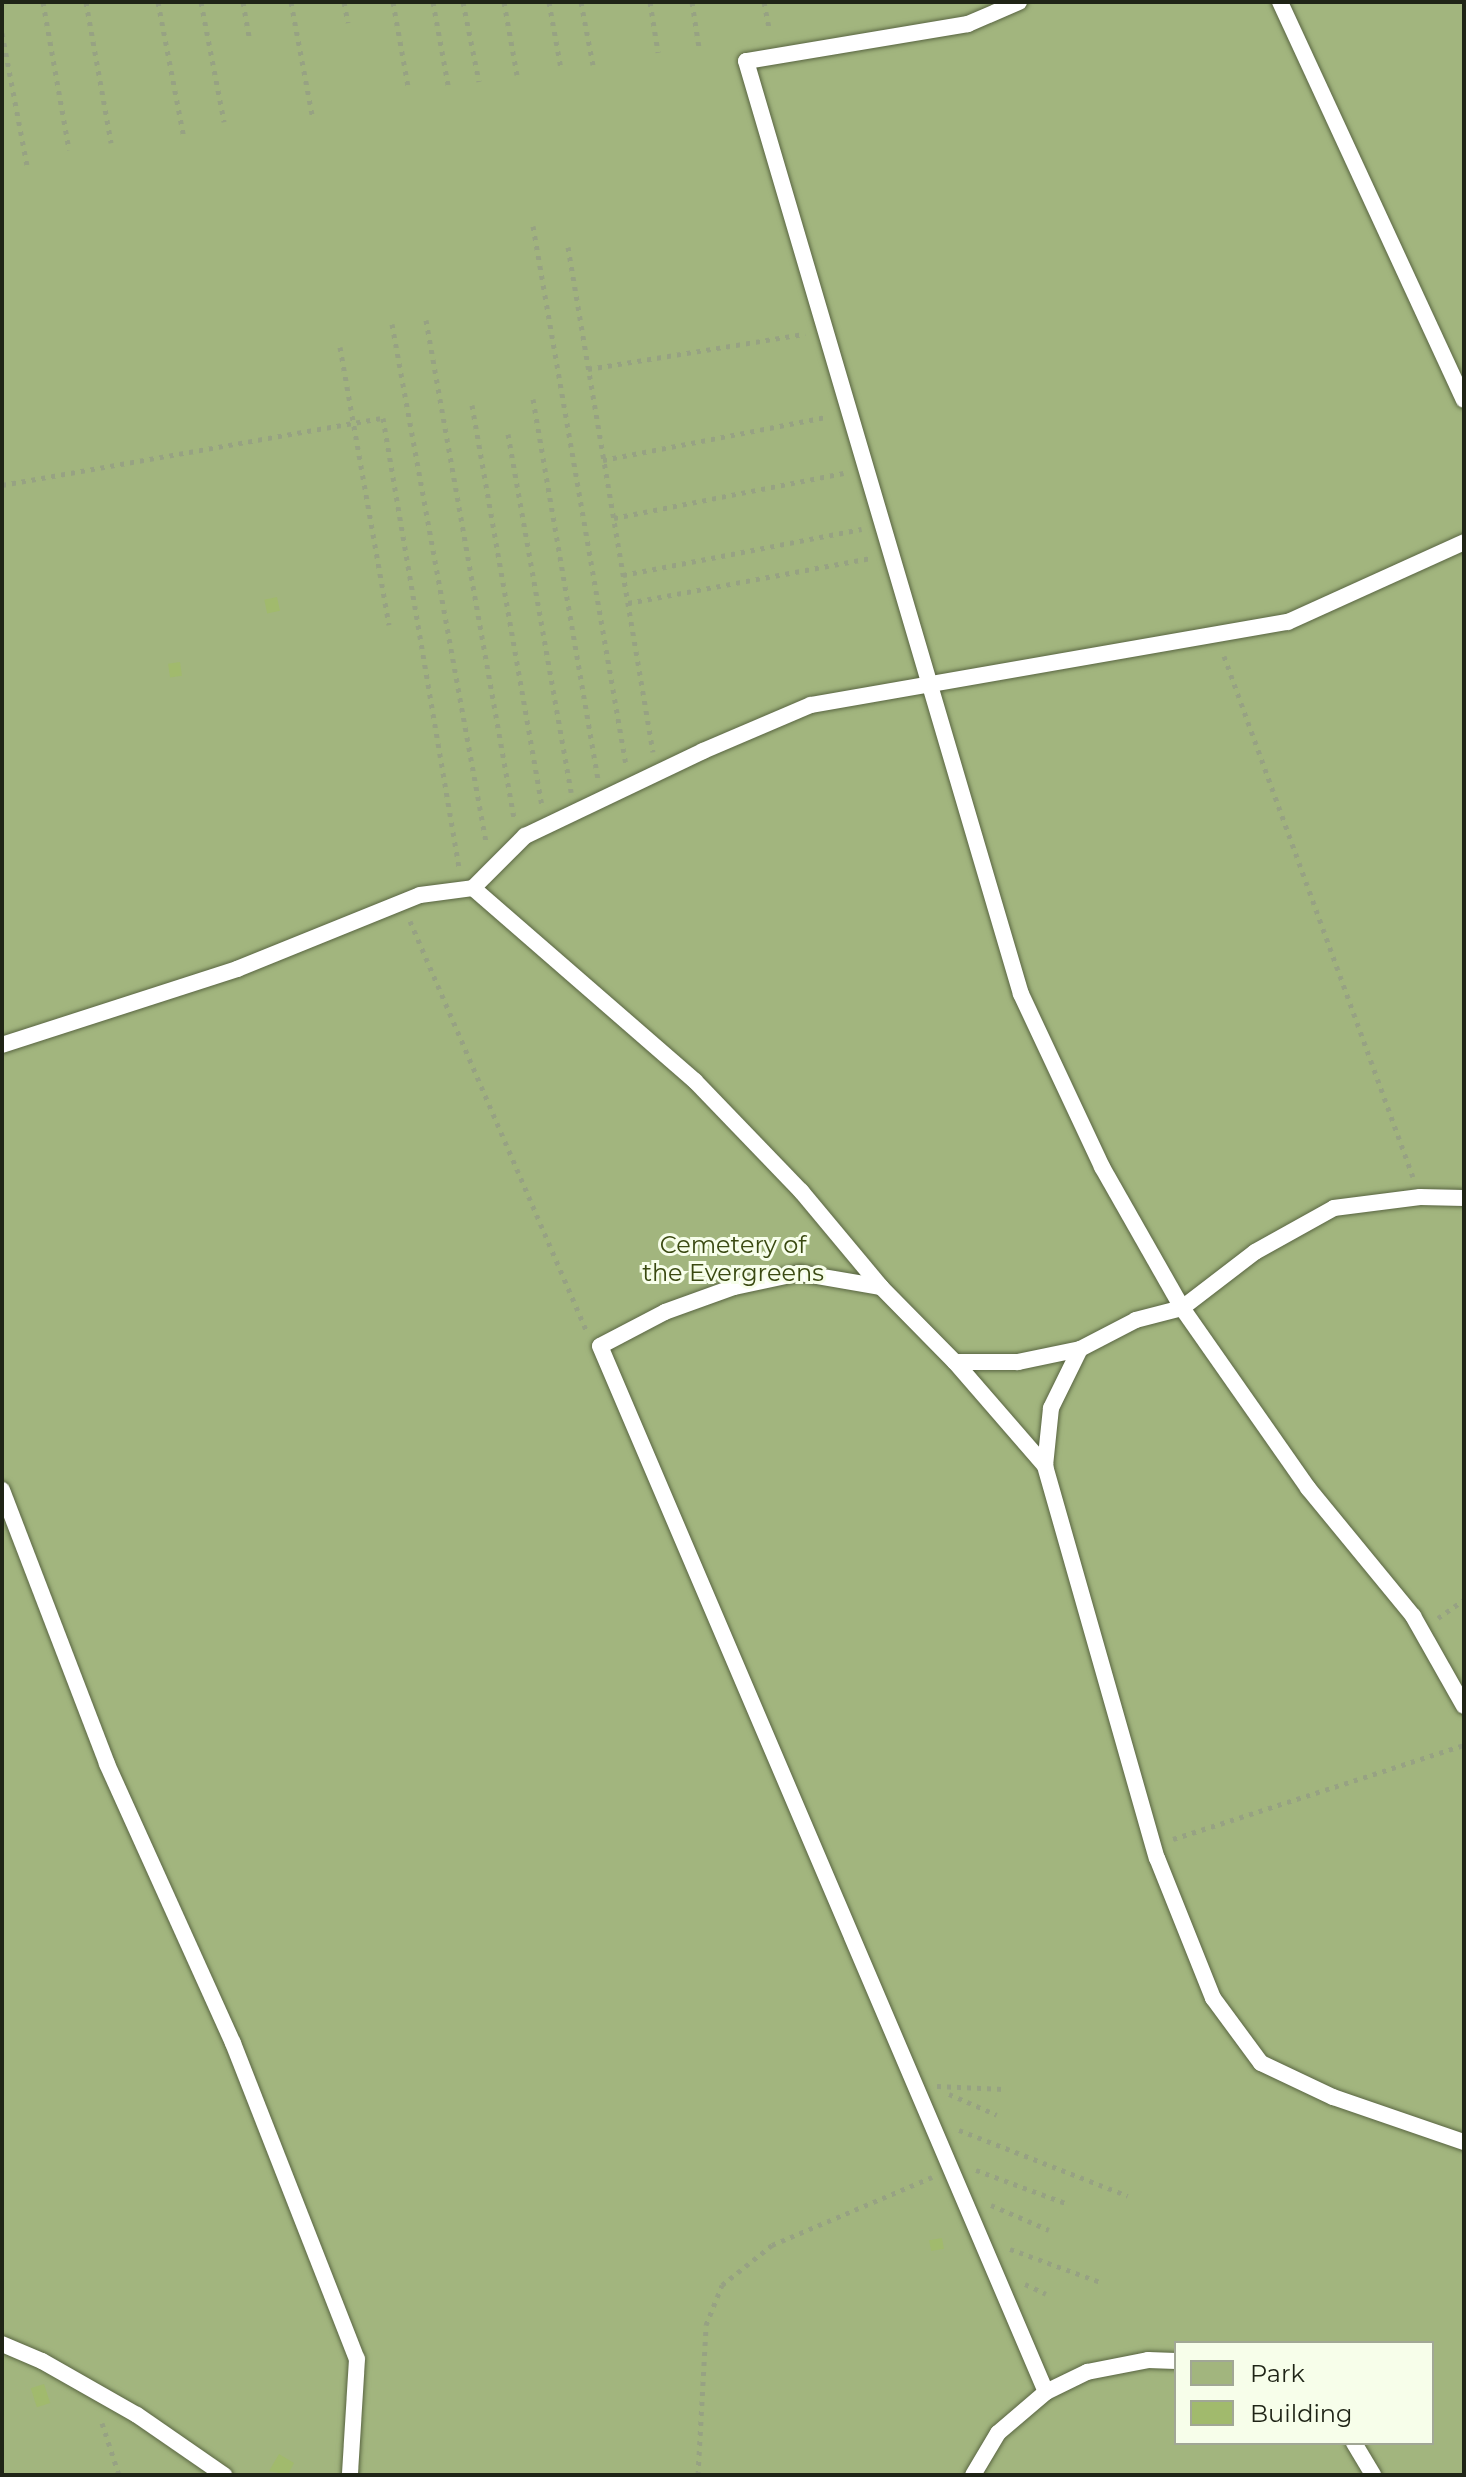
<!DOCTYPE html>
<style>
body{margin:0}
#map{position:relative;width:1466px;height:2477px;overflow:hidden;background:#d2e0b9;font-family:Montserrat,sans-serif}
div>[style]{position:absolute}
.green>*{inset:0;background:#a2b57e}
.building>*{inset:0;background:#a1ba6d;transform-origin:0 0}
.path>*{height:5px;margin-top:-2.5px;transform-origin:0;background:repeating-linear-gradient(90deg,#97a283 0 4px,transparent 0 10px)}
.roads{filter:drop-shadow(0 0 2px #596542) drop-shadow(0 0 2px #596542)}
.lane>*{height:16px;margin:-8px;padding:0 8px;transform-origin:8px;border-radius:8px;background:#fff}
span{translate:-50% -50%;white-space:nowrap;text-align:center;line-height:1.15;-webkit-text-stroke:6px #f7feea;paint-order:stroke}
.park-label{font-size:24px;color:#3a4911}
.frame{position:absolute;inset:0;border:4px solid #1f2416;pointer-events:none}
.legend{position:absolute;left:1174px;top:2341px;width:260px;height:104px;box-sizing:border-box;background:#f7feea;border:2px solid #a1a795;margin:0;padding:10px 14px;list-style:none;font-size:24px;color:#1f2416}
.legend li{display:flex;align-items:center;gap:16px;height:40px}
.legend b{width:40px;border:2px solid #a1a795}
</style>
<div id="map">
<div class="green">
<div style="clip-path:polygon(evenodd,2px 2px,1464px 2px,1464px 2475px,2px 2475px,2px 2px,1176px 2343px,1432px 2343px,1432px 2443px,1176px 2443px,1176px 2343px)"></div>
</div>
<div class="building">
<div style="left:277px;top:597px;width:14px;height:13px;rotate:78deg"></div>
<div style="left:180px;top:662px;width:14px;height:12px;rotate:82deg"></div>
<div style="left:942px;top:2238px;width:11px;height:13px;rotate:80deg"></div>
<div style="left:44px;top:2384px;width:20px;height:14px;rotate:72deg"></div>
<div style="clip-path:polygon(279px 2454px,294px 2463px,288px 2475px,269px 2471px)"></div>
</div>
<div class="path">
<div style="left:43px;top:2px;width:150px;rotate:80deg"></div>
<div style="left:86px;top:2px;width:143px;rotate:79.9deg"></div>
<div style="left:158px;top:2px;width:138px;rotate:79.2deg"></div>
<div style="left:201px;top:2px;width:122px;rotate:79.1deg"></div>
<div style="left:243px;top:2px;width:36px;rotate:80deg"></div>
<div style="left:291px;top:2px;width:119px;rotate:79.4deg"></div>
<div style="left:344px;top:2px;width:21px;rotate:79deg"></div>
<div style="left:393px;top:2px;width:85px;rotate:79.9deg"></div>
<div style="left:433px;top:2px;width:89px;rotate:79.7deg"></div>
<div style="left:463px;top:2px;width:81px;rotate:78.6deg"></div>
<div style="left:504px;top:2px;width:74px;rotate:79.9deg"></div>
<div style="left:549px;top:2px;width:68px;rotate:79.8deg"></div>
<div style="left:581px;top:2px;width:64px;rotate:79.2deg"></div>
<div style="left:650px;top:2px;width:51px;rotate:80.9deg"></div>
<div style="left:692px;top:2px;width:46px;rotate:81.2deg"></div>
<div style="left:764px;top:2px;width:25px;rotate:79deg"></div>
<div style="left:2px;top:33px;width:134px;rotate:79.3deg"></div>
<div style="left:533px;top:226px;width:547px;rotate:80.21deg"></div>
<div style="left:568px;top:247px;width:512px;rotate:80.45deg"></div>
<div style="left:426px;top:320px;width:506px;rotate:79.98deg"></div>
<div style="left:392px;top:324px;width:526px;rotate:79.71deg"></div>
<div style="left:340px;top:347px;width:282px;rotate:80deg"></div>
<div style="left:588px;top:369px;width:220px;rotate:-9.2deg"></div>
<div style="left:533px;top:399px;width:386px;rotate:80.3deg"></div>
<div style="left:472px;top:405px;width:406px;rotate:80.1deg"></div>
<div style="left:508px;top:434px;width:364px;rotate:80deg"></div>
<div style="left:603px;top:460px;width:227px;rotate:-10.9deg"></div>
<div style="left:2px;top:485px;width:387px;rotate:-10deg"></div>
<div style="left:383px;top:418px;width:456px;rotate:80.4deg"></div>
<div style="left:614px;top:518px;width:234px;rotate:-11.1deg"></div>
<div style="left:623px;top:575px;width:243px;rotate:-10.9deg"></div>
<div style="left:628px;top:603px;width:247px;rotate:-10.5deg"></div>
<div style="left:1224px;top:656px;width:554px;rotate:70.06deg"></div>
<div style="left:410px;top:921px;width:445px;rotate:66.7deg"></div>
<div style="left:1438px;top:1618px;width:32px;rotate:-35deg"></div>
<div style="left:1173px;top:1839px;width:306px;rotate:-17.9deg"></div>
<div style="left:937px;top:2086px;width:67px;rotate:2.6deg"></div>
<div style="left:949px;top:2094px;width:52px;rotate:23.6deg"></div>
<div style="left:959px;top:2130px;width:181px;rotate:21.3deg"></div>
<div style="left:976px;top:2170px;width:95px;rotate:20.3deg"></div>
<div style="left:991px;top:2205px;width:63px;rotate:23.3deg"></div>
<div style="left:1010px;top:2249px;width:96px;rotate:20.1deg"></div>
<div style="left:1025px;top:2284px;width:23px;rotate:25deg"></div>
<div style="left:102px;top:2423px;width:55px;rotate:71.9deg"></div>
<div style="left:698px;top:2475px;width:150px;rotate:-86.9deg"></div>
<div style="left:706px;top:2325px;width:43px;rotate:-68.2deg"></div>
<div style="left:722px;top:2285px;width:64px;rotate:-38.7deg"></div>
<div style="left:772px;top:2245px;width:174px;rotate:-23deg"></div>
</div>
<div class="roads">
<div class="lane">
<div style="left:1019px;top:2px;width:56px;rotate:156.7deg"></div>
<div style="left:968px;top:24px;width:225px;rotate:170.5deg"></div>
<div style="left:746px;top:61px;width:973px;rotate:73.58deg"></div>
<div style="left:1021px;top:994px;width:191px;rotate:64.9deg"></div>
<div style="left:1102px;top:1167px;width:162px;rotate:60.4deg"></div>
<div style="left:1182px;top:1308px;width:220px;rotate:55deg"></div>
<div style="left:1308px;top:1488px;width:166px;rotate:50.6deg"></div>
<div style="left:1413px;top:1616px;width:103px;rotate:60.5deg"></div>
<div style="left:1280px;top:2px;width:438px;rotate:65.2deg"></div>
<div style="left:473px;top:888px;width:294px;rotate:41deg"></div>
<div style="left:695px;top:1081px;width:153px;rotate:46.1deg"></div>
<div style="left:801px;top:1191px;width:125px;rotate:50.2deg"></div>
<div style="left:881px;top:1287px;width:105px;rotate:45.4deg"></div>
<div style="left:955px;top:1362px;width:138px;rotate:49.1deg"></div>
<div style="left:2px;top:1045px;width:247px;rotate:-17.9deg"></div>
<div style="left:237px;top:969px;width:197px;rotate:-22deg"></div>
<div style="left:420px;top:895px;width:53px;rotate:-7.5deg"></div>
<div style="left:473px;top:888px;width:74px;rotate:-45deg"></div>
<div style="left:525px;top:836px;width:197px;rotate:-25.5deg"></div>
<div style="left:703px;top:751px;width:117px;rotate:-23.1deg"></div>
<div style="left:811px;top:705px;width:484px;rotate:-9.9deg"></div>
<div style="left:1288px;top:622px;width:193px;rotate:-24.4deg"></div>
<div style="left:1464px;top:1198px;width:44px;rotate:-178.7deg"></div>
<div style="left:1420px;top:1197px;width:87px;rotate:172.7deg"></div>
<div style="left:1334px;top:1208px;width:90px;rotate:150.9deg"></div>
<div style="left:1255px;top:1252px;width:92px;rotate:142.5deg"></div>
<div style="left:1182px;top:1308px;width:48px;rotate:165.4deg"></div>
<div style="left:1136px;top:1320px;width:63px;rotate:152.6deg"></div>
<div style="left:1080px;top:1349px;width:66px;rotate:116.2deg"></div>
<div style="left:1051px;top:1408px;width:58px;rotate:95.9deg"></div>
<div style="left:1045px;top:1466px;width:408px;rotate:74.1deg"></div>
<div style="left:1157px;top:1858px;width:151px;rotate:68.2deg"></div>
<div style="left:1213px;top:1998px;width:81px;rotate:53.6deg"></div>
<div style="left:1261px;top:2063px;width:80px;rotate:25.3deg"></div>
<div style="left:1333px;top:2097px;width:139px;rotate:19deg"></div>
<div style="left:881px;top:1287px;width:82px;rotate:-170.2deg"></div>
<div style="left:800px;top:1273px;width:67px;rotate:168deg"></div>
<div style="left:734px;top:1287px;width:73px;rotate:160.1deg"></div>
<div style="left:665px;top:1312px;width:73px;rotate:152.4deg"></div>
<div style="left:600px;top:1346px;width:1137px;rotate:66.91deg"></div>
<div style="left:955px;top:1362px;width:63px"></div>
<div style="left:1018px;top:1362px;width:63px;rotate:-11.8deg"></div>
<div style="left:2px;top:1490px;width:293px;rotate:69deg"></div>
<div style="left:107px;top:1764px;width:306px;rotate:65.7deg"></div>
<div style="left:233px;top:2043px;width:339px;rotate:68.6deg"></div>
<div style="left:357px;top:2359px;width:116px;rotate:93.5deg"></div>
<div style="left:2px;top:2344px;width:43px;rotate:23deg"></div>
<div style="left:42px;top:2361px;width:109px;rotate:29.6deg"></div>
<div style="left:137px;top:2415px;width:106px;rotate:34.6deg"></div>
<div style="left:1354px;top:2443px;width:37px;rotate:59deg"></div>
<div style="left:973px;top:2475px;width:49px;rotate:-59.2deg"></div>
<div style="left:998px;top:2433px;width:63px;rotate:-40.5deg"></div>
<div style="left:1046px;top:2392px;width:46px;rotate:-26deg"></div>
<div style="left:1087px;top:2372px;width:62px;rotate:-11.1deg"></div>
<div style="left:1148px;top:2360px;width:28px;rotate:2deg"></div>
</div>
</div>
<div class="park-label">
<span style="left:733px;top:1259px">Cemetery of<br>the Evergreens</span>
</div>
<div class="frame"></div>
<ul class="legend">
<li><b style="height:22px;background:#a2b57e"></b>Park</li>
<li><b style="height:22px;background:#a1ba6d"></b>Building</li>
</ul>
</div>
